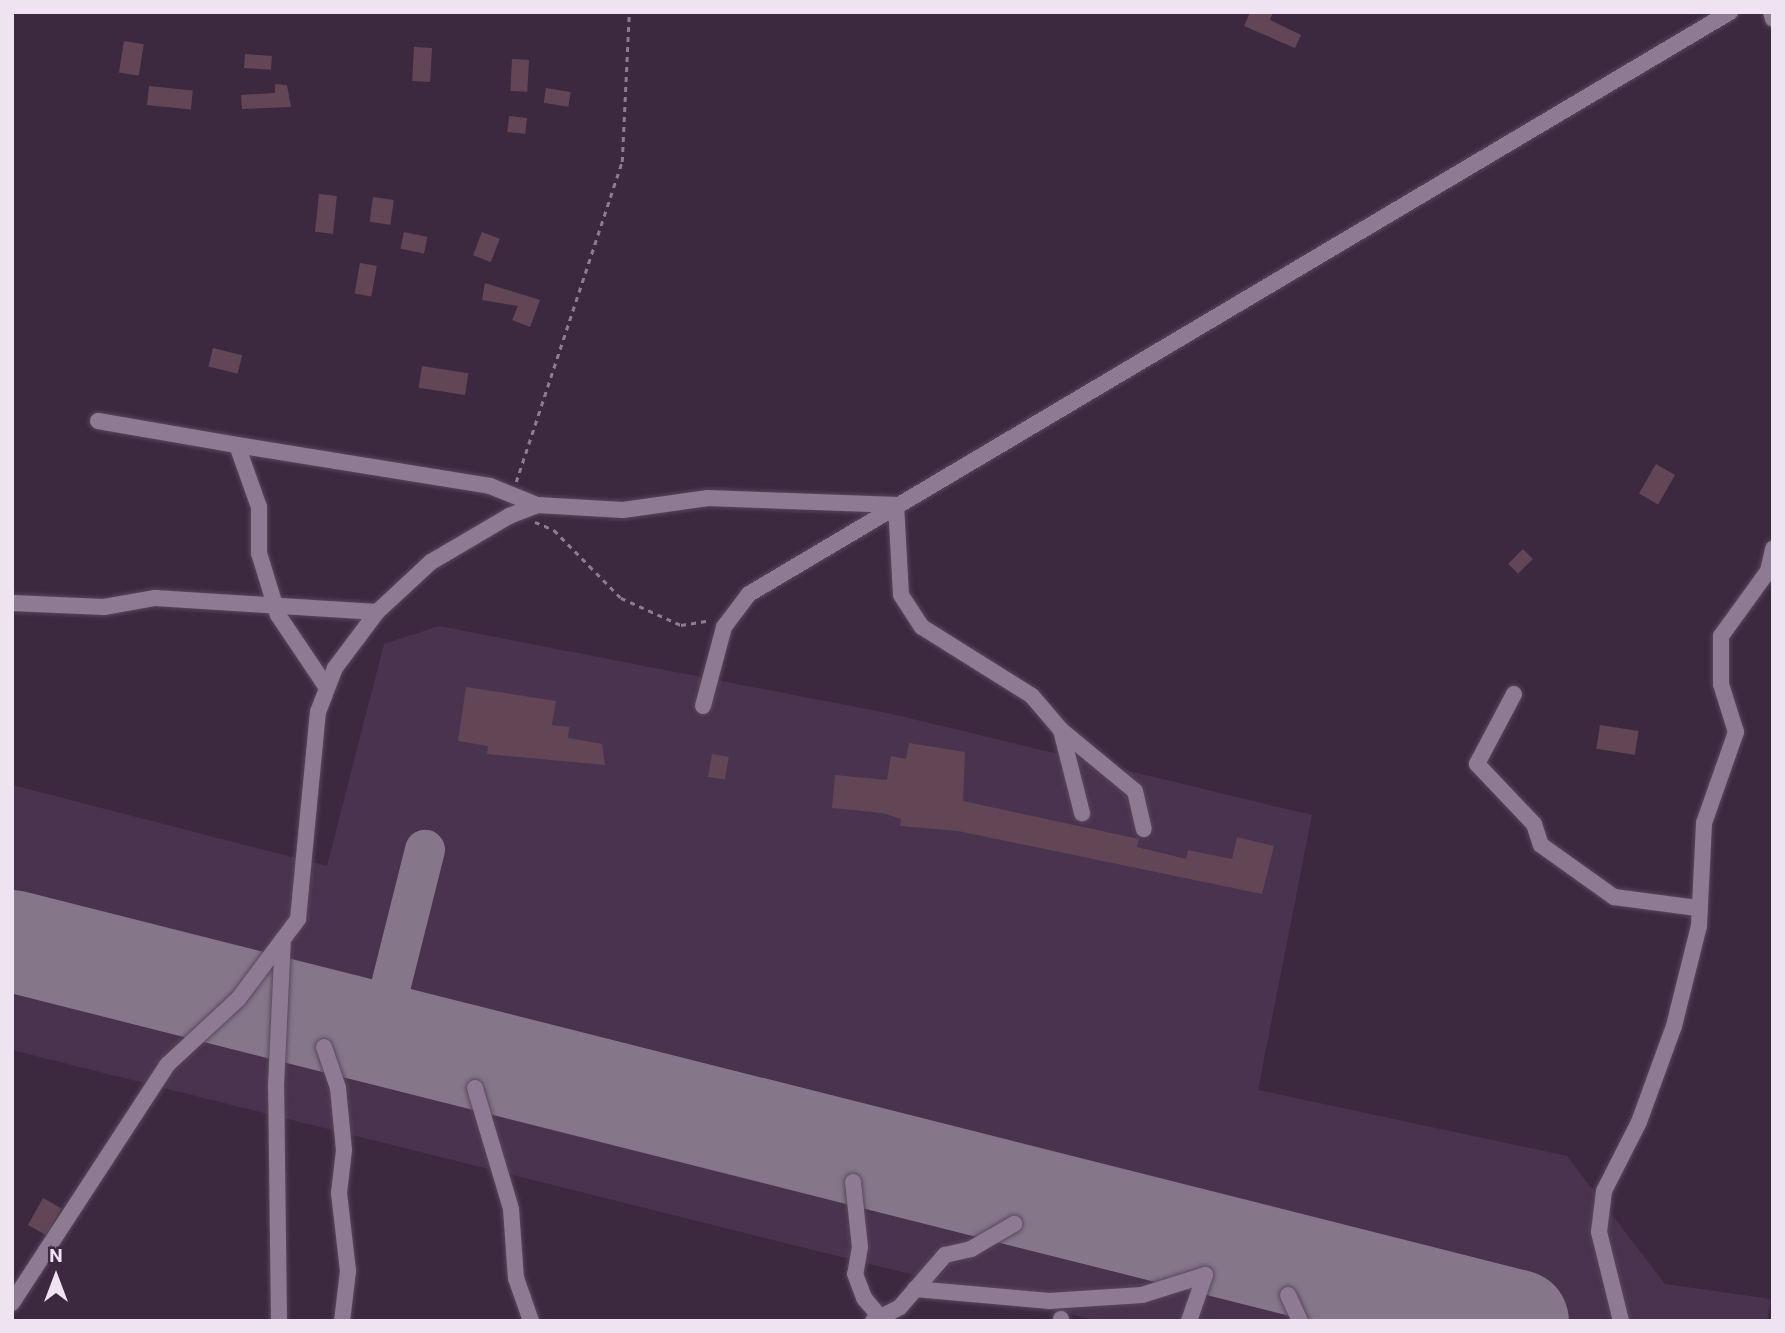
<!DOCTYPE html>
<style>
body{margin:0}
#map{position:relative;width:1785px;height:1333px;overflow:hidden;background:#3c2940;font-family:Roboto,sans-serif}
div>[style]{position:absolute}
.built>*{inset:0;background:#49334e}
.taxiway>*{height:40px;margin:-20px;padding:0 20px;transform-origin:20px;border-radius:20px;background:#86768a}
.runway>*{height:102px;margin:-51px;padding:0 51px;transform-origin:51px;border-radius:51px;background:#86768a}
.building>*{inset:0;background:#634655;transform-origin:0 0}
.path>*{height:2.5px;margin-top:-1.25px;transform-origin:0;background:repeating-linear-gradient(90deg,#8c7c8f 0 5px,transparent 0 10px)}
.roads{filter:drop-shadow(0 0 2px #58485b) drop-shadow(0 0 2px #58485b)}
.minor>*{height:16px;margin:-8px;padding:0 8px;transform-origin:8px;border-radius:8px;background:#8f7a94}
span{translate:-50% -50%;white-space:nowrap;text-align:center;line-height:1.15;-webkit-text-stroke:7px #3c2940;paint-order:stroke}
.frame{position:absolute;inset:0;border:14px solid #efe3f1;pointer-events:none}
.north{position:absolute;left:21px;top:1242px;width:70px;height:70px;-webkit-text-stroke:5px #3c2940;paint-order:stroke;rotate:0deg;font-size:19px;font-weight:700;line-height:28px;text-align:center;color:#efe3f1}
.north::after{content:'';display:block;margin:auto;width:24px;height:32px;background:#efe3f1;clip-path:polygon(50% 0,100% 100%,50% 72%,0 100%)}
</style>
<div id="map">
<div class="built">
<div style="clip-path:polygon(439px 626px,892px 714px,1312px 815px,1258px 1090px,1567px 1156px,1665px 1284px,1771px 1299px,1767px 1321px,1098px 1321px,12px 1050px,12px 785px,327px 866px,384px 644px)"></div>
</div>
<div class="taxiway">
<div style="left:379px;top:1033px;width:189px;rotate:-75.9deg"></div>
</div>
<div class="runway">
<div style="left:12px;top:941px;width:1553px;rotate:14.16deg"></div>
</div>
<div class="building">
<div style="clip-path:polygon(1250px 12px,1273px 12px,1270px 20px,1301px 35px,1295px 48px,1244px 26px)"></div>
<div style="left:124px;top:41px;width:20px;height:32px;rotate:9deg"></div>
<div style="left:414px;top:47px;width:18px;height:34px;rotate:3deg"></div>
<div style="left:245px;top:54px;width:27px;height:14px;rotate:4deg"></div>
<div style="left:512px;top:59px;width:17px;height:32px;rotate:3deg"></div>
<div style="clip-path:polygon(275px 84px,287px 85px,291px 107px,242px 109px,241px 95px,275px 93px)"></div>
<div style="left:149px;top:86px;width:44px;height:19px;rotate:6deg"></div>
<div style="left:546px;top:88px;width:25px;height:15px;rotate:9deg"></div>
<div style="left:509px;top:116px;width:18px;height:16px;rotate:6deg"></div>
<div style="left:319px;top:194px;width:18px;height:38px;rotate:6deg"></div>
<div style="left:373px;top:197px;width:21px;height:25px;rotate:8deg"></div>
<div style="left:404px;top:232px;width:24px;height:17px;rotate:12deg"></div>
<div style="left:482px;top:232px;width:19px;height:25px;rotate:21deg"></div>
<div style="left:360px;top:263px;width:17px;height:31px;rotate:10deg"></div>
<div style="clip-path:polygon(485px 283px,540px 300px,530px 327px,512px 320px,518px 306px,482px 300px)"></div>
<div style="left:213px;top:348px;width:30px;height:19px;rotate:14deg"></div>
<div style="left:422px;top:366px;width:47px;height:22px;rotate:9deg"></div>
<div style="left:1656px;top:464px;width:22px;height:34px;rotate:30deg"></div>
<div style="left:1523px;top:549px;width:14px;height:21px;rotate:45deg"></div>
<div style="clip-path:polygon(466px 687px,556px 701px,552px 725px,569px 727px,568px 738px,602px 744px,605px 765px,487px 754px,488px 746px,458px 741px)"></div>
<div style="left:1600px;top:725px;width:39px;height:24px;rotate:9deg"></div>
<div style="clip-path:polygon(909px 743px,965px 752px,963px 801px,1139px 839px,1137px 847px,1186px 859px,1188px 850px,1232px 859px,1237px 837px,1274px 846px,1262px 894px,958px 831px,900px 826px,901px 819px,882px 813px,832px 808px,835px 775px,887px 780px,891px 756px,906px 759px)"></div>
<div style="left:712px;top:754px;width:17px;height:23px;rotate:10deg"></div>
<div style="left:43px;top:1198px;width:21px;height:31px;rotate:29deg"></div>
</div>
<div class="path">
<div style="left:516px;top:482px;width:337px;rotate:-71.7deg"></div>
<div style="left:622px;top:162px;width:150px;rotate:-87.3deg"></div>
<div style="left:535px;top:522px;width:21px;rotate:23deg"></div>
<div style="left:554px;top:530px;width:95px;rotate:45.4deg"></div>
<div style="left:621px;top:598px;width:66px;rotate:24.2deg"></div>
<div style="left:681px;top:625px;width:30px;rotate:-9deg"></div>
</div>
<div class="roads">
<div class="minor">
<div style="left:1771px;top:12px;width:7px;rotate:74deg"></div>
<div style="left:98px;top:421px;width:141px;rotate:9.8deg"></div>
<div style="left:237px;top:445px;width:66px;rotate:70.5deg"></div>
<div style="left:259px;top:507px;width:46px;rotate:90deg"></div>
<div style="left:259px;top:553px;width:65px;rotate:73deg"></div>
<div style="left:278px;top:615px;width:88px;rotate:56.1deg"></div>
<div style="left:237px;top:445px;width:256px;rotate:9.2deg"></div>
<div style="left:490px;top:486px;width:51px;rotate:22deg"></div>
<div style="left:12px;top:603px;width:92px;rotate:2.5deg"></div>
<div style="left:104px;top:607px;width:52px;rotate:-10deg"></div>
<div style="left:155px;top:598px;width:222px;rotate:3.6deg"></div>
<div style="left:1514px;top:694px;width:79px;rotate:117.9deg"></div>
<div style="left:1477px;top:764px;width:83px;rotate:46.5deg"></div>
<div style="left:1534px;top:824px;width:22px;rotate:72deg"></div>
<div style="left:1541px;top:845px;width:90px;rotate:35.5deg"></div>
<div style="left:1614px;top:897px;width:84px;rotate:7.5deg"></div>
<div style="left:703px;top:706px;width:82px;rotate:-75.1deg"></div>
<div style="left:724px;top:627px;width:41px;rotate:-52.9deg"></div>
<div style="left:749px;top:594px;width:1141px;rotate:-30.68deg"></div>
<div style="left:1061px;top:730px;width:96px;rotate:39.5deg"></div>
<div style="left:1135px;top:791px;width:39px;rotate:77deg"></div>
<div style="left:324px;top:1047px;width:43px;rotate:71.1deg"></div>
<div style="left:338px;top:1088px;width:62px;rotate:84.5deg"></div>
<div style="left:344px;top:1150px;width:43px;rotate:96.6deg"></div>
<div style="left:339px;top:1193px;width:79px;rotate:83.4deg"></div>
<div style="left:348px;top:1271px;width:50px;rotate:96.8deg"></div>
<div style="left:475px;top:1088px;width:126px;rotate:73.4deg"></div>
<div style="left:511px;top:1209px;width:69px;rotate:85.9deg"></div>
<div style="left:516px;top:1278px;width:46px;rotate:70.8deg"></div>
<div style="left:853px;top:1182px;width:65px;rotate:83.9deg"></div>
<div style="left:860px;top:1247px;width:27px;rotate:100deg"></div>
<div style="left:855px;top:1274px;width:26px;rotate:69deg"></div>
<div style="left:864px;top:1298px;width:30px;rotate:50deg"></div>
<div style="left:915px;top:1289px;width:135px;rotate:5.1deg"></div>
<div style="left:1049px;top:1301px;width:93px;rotate:-3.7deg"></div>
<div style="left:1142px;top:1295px;width:66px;rotate:-17.6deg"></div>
<div style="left:1288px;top:1295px;width:29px;rotate:65deg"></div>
<div style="left:12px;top:1303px;width:284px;rotate:-56.9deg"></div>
<div style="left:167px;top:1065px;width:98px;rotate:-42.9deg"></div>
<div style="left:239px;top:998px;width:99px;rotate:-53.2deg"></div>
<div style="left:298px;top:919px;width:208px;rotate:-84.5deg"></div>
<div style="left:318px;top:712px;width:47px;rotate:-68.9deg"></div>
<div style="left:335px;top:668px;width:70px;rotate:-53.1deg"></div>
<div style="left:377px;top:612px;width:74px;rotate:-42.8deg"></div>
<div style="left:431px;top:562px;width:91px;rotate:-30.5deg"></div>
<div style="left:509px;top:516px;width:30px;rotate:-21deg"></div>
<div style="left:537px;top:505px;width:86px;rotate:3.3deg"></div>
<div style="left:623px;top:510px;width:86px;rotate:-8deg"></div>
<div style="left:708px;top:498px;width:188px;rotate:2.1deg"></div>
<div style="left:896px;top:505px;width:90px;rotate:86.8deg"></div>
<div style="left:901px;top:595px;width:38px;rotate:57deg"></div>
<div style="left:922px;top:627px;width:130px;rotate:32.1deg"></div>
<div style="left:1032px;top:696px;width:45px;rotate:49.5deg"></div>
<div style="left:1061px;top:730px;width:86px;rotate:75.8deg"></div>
<div style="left:1061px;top:1319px;width:2px;rotate:90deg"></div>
<div style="left:279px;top:1321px;width:235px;rotate:-90.7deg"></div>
<div style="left:276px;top:1086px;width:147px;rotate:-87.3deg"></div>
<div style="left:873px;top:1321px;width:30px;rotate:-27deg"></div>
<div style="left:900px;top:1307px;width:69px;rotate:-49.1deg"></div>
<div style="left:945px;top:1255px;width:27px;rotate:-13deg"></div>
<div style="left:971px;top:1249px;width:50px;rotate:-30.2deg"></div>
<div style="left:1189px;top:1321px;width:49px;rotate:-70.8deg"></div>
<div style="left:1621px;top:1321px;width:92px;rotate:-103.9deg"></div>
<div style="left:1599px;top:1232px;width:41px;rotate:-83deg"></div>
<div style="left:1604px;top:1191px;width:77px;rotate:-63.1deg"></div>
<div style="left:1639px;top:1122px;width:102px;rotate:-70deg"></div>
<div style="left:1674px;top:1026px;width:103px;rotate:-76deg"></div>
<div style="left:1699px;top:926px;width:103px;rotate:-87.2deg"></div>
<div style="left:1704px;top:823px;width:96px;rotate:-70.6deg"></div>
<div style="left:1736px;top:732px;width:50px;rotate:-107.4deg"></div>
<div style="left:1721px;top:684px;width:48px;rotate:-90deg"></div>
<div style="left:1721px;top:636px;width:80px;rotate:-54.1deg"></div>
<div style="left:1768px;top:571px;width:23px;rotate:-77deg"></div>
</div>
</div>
<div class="frame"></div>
<div class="north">N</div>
</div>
